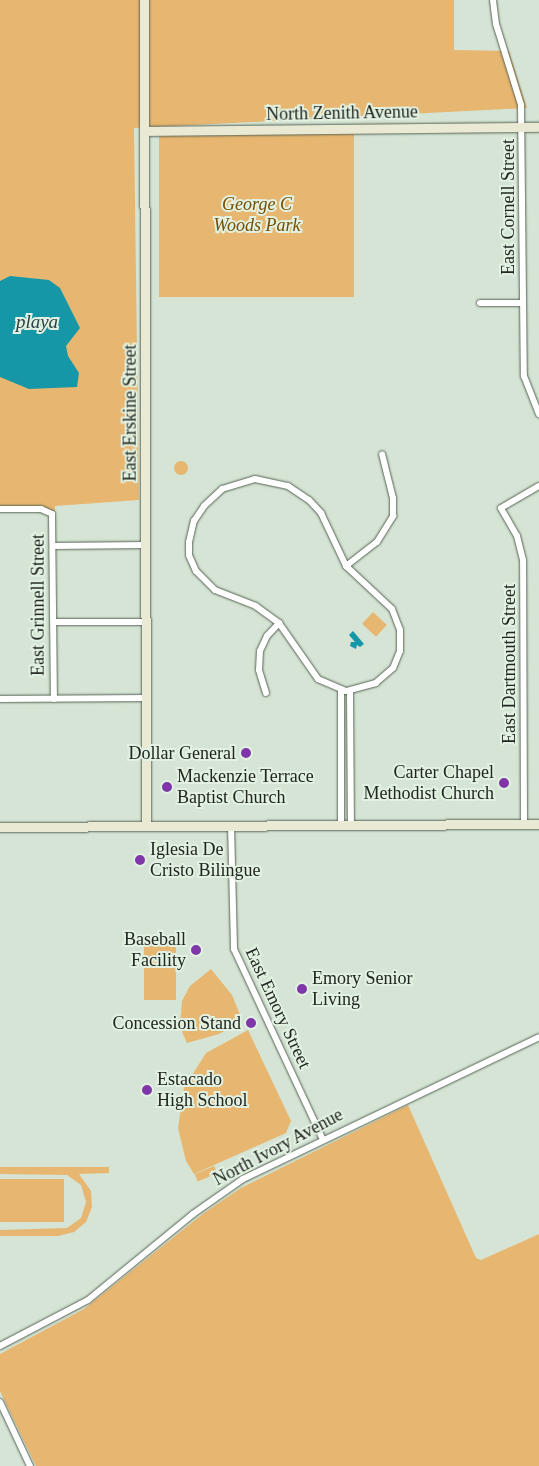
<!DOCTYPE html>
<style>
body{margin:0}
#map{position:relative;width:539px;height:1466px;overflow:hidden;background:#d5e4d4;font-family:Georgia,serif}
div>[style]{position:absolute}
.green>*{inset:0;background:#e7b670;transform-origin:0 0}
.round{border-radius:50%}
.water>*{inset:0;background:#1597a8}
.roads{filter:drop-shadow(0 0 1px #576355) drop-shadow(0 0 1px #576355)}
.street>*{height:6px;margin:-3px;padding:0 3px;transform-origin:3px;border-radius:3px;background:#fff}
.secondary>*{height:9px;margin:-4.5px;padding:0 4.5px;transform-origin:4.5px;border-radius:4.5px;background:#eaead4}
.dots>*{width:14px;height:14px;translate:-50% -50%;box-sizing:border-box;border:2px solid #e2f1e1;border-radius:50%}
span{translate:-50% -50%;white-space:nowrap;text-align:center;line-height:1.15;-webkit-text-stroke:4px #e2f1e1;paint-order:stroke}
.street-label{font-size:18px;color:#212620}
.park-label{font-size:18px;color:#764e02;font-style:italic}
.poi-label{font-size:18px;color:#212620}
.right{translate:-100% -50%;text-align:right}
.left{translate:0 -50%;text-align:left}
.water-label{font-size:19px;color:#294246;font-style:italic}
</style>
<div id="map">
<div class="green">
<div style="clip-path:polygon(0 0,454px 0,454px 50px,509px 51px,527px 108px,134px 128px,139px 500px,55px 506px,55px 512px,0 512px)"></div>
<div style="left:354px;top:133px;width:164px;height:195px;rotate:90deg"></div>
<div class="round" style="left:174px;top:461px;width:14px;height:14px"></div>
<div style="left:373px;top:612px;width:19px;height:16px;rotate:43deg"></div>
<div style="left:144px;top:945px;width:32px;height:55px"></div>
<div style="clip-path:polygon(211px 969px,232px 995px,240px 1015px,237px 1024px,219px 1034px,187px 1043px,180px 1027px,182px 1001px,190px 986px)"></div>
<div style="clip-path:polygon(248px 1030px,291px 1121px,286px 1133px,194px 1174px,186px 1161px,178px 1128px,184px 1088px,206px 1053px)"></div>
<div style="clip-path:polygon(408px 1105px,476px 1258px,481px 1260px,539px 1234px,539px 1466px,36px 1466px,0 1391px,0 1354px,84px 1309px,204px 1213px,241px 1188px)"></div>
<div style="left:214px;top:1166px;width:8px;height:21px;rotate:67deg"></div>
<div style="clip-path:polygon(0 1167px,109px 1167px,109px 1173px,79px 1174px,91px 1191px,92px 1207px,86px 1222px,74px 1232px,58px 1236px,0 1236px,0 1230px,67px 1228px,81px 1218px,86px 1202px,81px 1185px,67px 1175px,0 1174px)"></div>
<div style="left:64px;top:1179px;width:43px;height:64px;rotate:90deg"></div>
</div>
<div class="water">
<div style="clip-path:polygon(10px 276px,49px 280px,60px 288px,80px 328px,66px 346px,68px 356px,79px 373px,77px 387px,29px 389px,0 377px,0 281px)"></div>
<div style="clip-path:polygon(353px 631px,364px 644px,360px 647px,357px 645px,356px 649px,350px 646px,351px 642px,355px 642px,349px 635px)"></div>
</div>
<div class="roads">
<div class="street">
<div style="left:493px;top:0;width:24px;rotate:83deg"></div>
<div style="left:496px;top:24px;width:85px;rotate:72.8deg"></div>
<div style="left:521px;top:105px;width:271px;rotate:89.4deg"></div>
<div style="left:524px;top:376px;width:41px;rotate:68.5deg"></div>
<div style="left:480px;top:303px;width:43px"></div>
<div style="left:255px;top:479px;width:34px;rotate:12deg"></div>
<div style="left:288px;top:486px;width:25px;rotate:34deg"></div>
<div style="left:309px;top:500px;width:18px;rotate:47deg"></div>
<div style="left:321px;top:513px;width:59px;rotate:64.7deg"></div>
<div style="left:346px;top:566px;width:63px;rotate:43.1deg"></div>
<div style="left:392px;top:609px;width:22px;rotate:69deg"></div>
<div style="left:400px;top:630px;width:21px;rotate:90deg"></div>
<div style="left:400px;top:651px;width:18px;rotate:112deg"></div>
<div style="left:393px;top:668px;width:23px;rotate:139deg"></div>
<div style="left:376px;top:683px;width:31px;rotate:165deg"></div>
<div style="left:346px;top:691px;width:30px;rotate:-157deg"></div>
<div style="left:318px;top:679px;width:68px;rotate:-124.9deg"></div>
<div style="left:279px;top:623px;width:29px;rotate:-144deg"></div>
<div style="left:256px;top:606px;width:44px;rotate:-158.7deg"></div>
<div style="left:215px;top:590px;width:27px;rotate:-135deg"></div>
<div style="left:196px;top:571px;width:17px;rotate:-114deg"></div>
<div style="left:189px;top:555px;width:13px;rotate:-90deg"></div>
<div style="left:189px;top:542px;width:22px;rotate:-77deg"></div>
<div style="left:194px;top:521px;width:18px;rotate:-56deg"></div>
<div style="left:204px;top:506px;width:25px;rotate:-43deg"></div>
<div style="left:222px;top:489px;width:34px;rotate:-17deg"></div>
<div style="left:0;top:509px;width:41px"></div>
<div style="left:41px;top:509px;width:12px;rotate:24deg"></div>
<div style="left:52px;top:514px;width:185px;rotate:89.4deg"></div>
<div style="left:53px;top:546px;width:93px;rotate:-0.6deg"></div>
<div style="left:346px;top:566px;width:39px;rotate:-38deg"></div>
<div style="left:377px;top:542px;width:31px;rotate:-58deg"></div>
<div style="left:393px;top:516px;width:18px;rotate:-90deg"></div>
<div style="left:393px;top:498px;width:45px;rotate:-104deg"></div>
<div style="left:54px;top:622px;width:92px"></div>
<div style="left:341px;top:691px;width:134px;rotate:90deg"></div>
<div style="left:350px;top:691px;width:134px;rotate:89.6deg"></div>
<div style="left:266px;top:693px;width:24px;rotate:-107deg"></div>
<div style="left:259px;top:670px;width:19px;rotate:-87deg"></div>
<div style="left:260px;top:651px;width:17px;rotate:-65deg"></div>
<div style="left:267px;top:636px;width:18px;rotate:-47deg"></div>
<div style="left:0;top:699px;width:147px;rotate:-0.4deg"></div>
<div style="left:231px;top:825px;width:124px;rotate:88.6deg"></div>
<div style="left:234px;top:949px;width:208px;rotate:65deg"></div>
<div style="left:524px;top:825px;width:265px;rotate:-90.2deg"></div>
<div style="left:523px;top:560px;width:25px;rotate:-104deg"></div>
<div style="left:517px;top:536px;width:32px;rotate:-120deg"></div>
<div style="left:501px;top:508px;width:44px;rotate:-30.1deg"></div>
<div style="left:0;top:1346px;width:99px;rotate:-27.6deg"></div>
<div style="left:88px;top:1300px;width:136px;rotate:-39.3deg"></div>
<div style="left:193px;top:1214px;width:61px;rotate:-35deg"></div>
<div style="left:243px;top:1179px;width:328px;rotate:-25.6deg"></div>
<div style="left:0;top:1402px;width:71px;rotate:64.9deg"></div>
</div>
<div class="secondary">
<div style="left:144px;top:0;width:826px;rotate:89.86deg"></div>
<div style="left:145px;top:131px;width:394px;rotate:-0.6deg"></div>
<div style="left:0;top:827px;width:539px;rotate:-0.32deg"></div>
</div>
</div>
<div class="dots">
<div style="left:246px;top:753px;background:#7f36a9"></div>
<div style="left:504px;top:783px;background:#7f36a9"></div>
<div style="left:167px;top:787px;background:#7f36a9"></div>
<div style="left:140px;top:860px;background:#7f36a9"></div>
<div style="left:196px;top:950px;background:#7f36a9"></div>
<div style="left:302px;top:989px;background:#7f36a9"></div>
<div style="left:251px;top:1023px;background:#7f36a9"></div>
<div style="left:147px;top:1090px;background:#7f36a9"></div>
</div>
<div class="street-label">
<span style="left:342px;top:113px;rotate:-1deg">North Zenith Avenue</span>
<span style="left:508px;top:207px;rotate:-90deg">East Cornell Street</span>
<span style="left:130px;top:413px;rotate:-90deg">East Erskine Street</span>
<span style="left:38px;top:605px;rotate:-90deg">East Grinnell Street</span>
<span style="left:509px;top:664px;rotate:-90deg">East Dartmouth Street</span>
<span style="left:278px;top:1008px;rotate:65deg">East Emory Street</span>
<span style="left:278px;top:1147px;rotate:-28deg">North Ivory Avenue</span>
</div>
<div class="park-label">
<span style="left:257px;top:215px">George C<br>Woods Park</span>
</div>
<div class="poi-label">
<span class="right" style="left:236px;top:753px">Dollar General</span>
<span class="right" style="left:494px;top:783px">Carter Chapel<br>Methodist Church</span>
<span class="left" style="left:177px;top:787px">Mackenzie Terrace<br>Baptist Church</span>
<span class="left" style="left:150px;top:860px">Iglesia De<br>Cristo Bilingue</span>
<span class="right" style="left:186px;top:950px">Baseball<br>Facility</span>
<span class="left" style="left:312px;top:989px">Emory Senior<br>Living</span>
<span class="right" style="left:241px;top:1023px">Concession Stand</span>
<span class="left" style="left:157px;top:1090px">Estacado<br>High School</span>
</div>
<div class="water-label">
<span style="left:37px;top:322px">playa</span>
</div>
</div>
